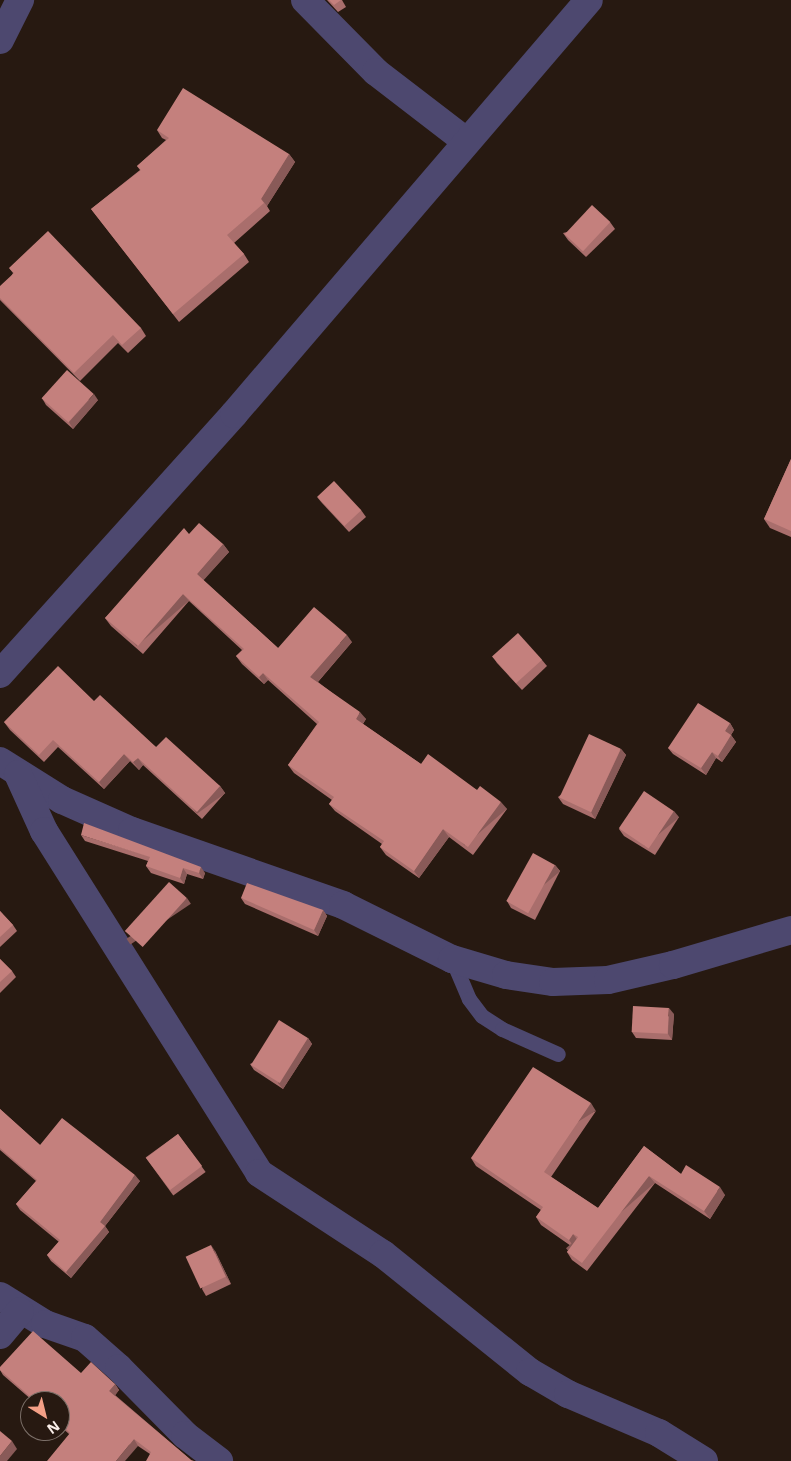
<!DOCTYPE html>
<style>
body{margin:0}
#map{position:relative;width:791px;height:1461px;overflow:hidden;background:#271911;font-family:"Open Sans",sans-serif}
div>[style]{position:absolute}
.service>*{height:15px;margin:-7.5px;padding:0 7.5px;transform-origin:7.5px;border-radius:7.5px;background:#4d486f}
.minor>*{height:28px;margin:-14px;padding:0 14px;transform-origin:14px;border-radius:14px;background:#4d486f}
.tertiary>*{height:28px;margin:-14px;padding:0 14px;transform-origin:14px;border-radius:14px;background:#4d486f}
.wall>*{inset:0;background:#a96e6c;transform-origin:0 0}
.shaded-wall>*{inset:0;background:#895a58;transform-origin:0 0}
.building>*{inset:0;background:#c4807d;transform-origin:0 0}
span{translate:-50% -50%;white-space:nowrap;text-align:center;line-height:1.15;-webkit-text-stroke:5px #271911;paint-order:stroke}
.north{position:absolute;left:20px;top:1391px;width:50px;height:50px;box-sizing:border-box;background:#271911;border:1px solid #7b6f68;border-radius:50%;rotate:144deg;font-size:14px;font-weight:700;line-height:20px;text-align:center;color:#faefea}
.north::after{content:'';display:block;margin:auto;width:18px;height:22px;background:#f39f86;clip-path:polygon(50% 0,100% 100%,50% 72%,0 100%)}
</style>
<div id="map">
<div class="service">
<div style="left:452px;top:959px;width:43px;rotate:67deg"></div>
<div style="left:469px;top:999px;width:21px;rotate:53deg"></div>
<div style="left:482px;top:1016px;width:24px;rotate:33deg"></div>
<div style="left:502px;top:1029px;width:61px;rotate:24.1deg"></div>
</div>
<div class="minor">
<div style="left:305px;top:0;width:101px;rotate:45.4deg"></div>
<div style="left:376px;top:72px;width:113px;rotate:37.5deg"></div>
<div style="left:0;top:40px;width:45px;rotate:-63.4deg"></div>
<div style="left:0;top:761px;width:73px;rotate:32.2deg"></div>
<div style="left:62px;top:800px;width:77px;rotate:23.9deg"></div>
<div style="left:132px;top:831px;width:224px;rotate:19.3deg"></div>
<div style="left:343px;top:905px;width:122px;rotate:26.4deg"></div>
<div style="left:452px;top:959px;width:56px;rotate:16.5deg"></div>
<div style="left:506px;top:975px;width:48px;rotate:8.5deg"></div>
<div style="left:553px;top:982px;width:55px;rotate:-2.1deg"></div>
<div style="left:608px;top:980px;width:67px;rotate:-13deg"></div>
<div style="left:673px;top:965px;width:123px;rotate:-16.5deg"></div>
<div style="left:18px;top:774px;width:63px;rotate:65.5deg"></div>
<div style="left:44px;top:831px;width:404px;rotate:57.8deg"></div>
<div style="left:259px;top:1173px;width:148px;rotate:33.2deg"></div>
<div style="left:383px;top:1254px;width:189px;rotate:38.8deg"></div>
<div style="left:530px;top:1372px;width:44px;rotate:30.1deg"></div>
<div style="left:568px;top:1394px;width:99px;rotate:23.2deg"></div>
<div style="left:659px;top:1433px;width:53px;rotate:31.9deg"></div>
<div style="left:0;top:1296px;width:53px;rotate:31.9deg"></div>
<div style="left:45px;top:1324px;width:42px;rotate:19.3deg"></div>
<div style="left:85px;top:1338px;width:45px;rotate:41.4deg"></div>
<div style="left:119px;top:1368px;width:94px;rotate:45.4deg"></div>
<div style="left:185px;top:1435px;width:43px;rotate:37.4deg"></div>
<div style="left:0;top:1335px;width:31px;rotate:-50deg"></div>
</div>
<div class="tertiary">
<div style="left:0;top:674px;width:350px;rotate:-48deg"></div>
<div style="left:234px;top:414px;width:545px;rotate:-49.39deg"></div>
</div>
<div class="wall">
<div style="clip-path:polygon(327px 0,342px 0,346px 7px,338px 12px)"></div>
<div style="clip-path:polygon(157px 130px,289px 154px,295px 162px,267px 206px,270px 211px,234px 243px,244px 254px,249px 262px,179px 322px,91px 209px,140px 170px,137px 166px,166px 140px,162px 138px)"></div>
<div style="clip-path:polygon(610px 222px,615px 229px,586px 257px,568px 240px,563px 233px)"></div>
<div style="clip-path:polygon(9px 268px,141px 328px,146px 336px,128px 353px,118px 343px,80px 381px,0 300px,0 298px,13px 273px)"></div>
<div style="clip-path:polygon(42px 398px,98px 400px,73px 429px,46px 405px)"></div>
<div style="clip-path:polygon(791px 459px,791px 537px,770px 528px,764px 519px)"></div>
<div style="clip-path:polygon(317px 497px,361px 510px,366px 517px,349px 532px,322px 503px)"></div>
<div style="clip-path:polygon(189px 534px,223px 544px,229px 552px,203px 580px,278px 648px,352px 642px,318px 682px,366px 719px,363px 724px,421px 764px,477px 790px,507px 809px,473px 855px,449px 837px,419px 878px,386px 855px,380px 847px,382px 844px,335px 811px,329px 804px,332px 800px,294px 773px,288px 765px,317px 724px,268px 680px,264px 684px,242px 664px,236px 656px,242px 650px,189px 601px,143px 654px,111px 626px,105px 618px)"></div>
<div style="clip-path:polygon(493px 657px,542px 660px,547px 666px,522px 690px,497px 663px)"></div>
<div style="clip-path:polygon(94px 701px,156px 747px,220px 786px,225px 793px,202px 819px,143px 765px,139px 770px,130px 761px,104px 789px,58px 747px,44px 762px,10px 730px,4px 722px)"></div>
<div style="clip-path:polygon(730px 723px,734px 730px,731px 735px,736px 742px,722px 762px,716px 758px,706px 775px,673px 754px,668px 748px)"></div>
<div style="clip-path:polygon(621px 749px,626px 755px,595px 819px,563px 804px,558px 797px)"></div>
<div style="clip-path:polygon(679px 817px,655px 855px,624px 836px,619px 829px)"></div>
<div style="clip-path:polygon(81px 835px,205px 873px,203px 879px,187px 874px,184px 884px,151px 873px,146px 866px,148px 861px,85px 841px)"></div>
<div style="clip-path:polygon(555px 865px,560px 871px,535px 920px,511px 908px,507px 901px)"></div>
<div style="clip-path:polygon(241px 898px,323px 910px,327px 916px,318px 936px,245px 904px)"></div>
<div style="clip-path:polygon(0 911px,13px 925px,17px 931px,0 947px)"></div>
<div style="clip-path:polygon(0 959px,12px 971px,16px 977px,0 993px)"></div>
<div style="clip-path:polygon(674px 1014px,672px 1040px,636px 1038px,632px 1032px)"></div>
<div style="clip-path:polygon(308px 1038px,312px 1044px,283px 1089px,254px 1070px,250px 1064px)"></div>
<div style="clip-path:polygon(0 1109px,40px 1145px,140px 1181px,105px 1226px,109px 1232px,71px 1278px,51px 1261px,47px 1255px,59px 1242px,20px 1210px,16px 1204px,36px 1181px,0 1150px)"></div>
<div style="clip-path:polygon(596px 1111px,551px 1177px,598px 1208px,644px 1146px,681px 1174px,725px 1195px,710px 1219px,655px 1183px,587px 1271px,572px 1260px,567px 1252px,571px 1246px,541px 1225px,536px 1217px,541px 1210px,476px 1166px,471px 1158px)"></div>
<div style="left:178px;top:1134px;width:47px;height:40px;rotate:54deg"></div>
<div style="clip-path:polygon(215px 1251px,231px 1284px,206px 1296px,202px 1289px)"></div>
<div style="clip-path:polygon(0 1367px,81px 1373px,115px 1384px,119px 1390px,115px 1395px,191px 1460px,150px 1454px,138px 1446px,69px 1434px,60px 1426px,60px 1401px,33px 1401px,3px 1375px,0 1370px)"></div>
</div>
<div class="shaded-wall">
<div style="clip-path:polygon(289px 154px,295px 162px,267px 206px,261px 199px)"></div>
<div style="clip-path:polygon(94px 394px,98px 400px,73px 429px,69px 422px)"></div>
<div style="clip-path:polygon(223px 544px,229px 552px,202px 582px,197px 574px)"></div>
<div style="left:183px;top:594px;width:9px;height:69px;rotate:49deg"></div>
<div style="clip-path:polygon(347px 635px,352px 642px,315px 685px,310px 677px)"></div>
<div style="clip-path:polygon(263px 673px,268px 680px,264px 684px,259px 677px)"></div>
<div style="clip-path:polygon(360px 712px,366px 719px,361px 726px,356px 719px)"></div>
<div style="clip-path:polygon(730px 723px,734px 730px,729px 738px,725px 731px)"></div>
<div style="clip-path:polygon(731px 735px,736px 742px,722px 762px,718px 756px)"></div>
<div style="clip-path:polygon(621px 749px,626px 755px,595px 819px,591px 812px)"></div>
<div style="clip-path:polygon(712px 752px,716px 758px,706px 775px,701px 768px)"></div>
<div style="clip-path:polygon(124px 754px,130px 761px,104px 789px,99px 782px)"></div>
<div style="clip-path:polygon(138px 758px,143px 765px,139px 770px,133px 762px)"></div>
<div style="left:220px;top:786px;width:9px;height:35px;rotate:54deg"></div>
<div style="left:501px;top:802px;width:9px;height:56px;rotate:49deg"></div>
<div style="left:674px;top:811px;width:8px;height:45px;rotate:50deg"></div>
<div style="clip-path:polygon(443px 829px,449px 837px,419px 878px,414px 871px)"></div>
<div style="left:555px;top:865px;width:8px;height:55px;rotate:50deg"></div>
<div style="clip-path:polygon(201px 867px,205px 873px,203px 879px,199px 873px)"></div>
<div style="clip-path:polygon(183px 868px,187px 874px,184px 884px,180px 878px)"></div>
<div style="left:187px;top:898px;width:7px;height:73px;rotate:56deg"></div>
<div style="clip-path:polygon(323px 910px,327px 916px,318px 936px,314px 930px)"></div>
<div style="clip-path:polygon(669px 1008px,674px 1014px,672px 1040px,668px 1034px)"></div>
<div style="clip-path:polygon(308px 1038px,312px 1044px,283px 1089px,278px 1083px)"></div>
<div style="left:591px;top:1103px;width:9px;height:83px;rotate:58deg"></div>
<div style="clip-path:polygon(135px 1175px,140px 1181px,105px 1226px,109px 1232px,71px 1278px,66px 1272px,100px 1222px)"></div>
<div style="left:649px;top:1176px;width:9px;height:110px;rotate:49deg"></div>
<div style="clip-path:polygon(720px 1187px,725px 1195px,710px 1219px,704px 1211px)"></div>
<div style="clip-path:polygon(573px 1234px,579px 1242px,575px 1248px,569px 1240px)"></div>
<div style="clip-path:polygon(211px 1245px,215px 1251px,231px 1284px,226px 1277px)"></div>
<div style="clip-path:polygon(115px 1384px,119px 1390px,114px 1397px,109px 1391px)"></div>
<div style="clip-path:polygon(134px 1439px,138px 1446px,125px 1461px,116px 1461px)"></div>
<div style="clip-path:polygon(12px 1441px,17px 1449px,7px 1461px,0 1461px,0 1456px)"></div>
</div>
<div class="building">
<div style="clip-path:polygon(329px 0,341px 0,334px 5px)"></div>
<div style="clip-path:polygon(183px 88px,289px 154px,261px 199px,264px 203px,227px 235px,244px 254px,173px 314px,91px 209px,141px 170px,137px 166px,169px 138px,157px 130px)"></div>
<div style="left:592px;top:205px;width:25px;height:40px;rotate:43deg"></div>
<div style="clip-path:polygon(48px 231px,141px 328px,122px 345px,113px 335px,74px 373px,0 298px,0 286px,14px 273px,9px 268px)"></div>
<div style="left:67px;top:370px;width:36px;height:38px;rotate:42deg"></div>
<div style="clip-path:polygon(791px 459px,791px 531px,764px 519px)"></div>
<div style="left:334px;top:481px;width:40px;height:23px;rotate:47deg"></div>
<div style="clip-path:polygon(199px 523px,223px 544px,197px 574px,278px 648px,314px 607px,347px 635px,310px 677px,360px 712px,356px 719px,421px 764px,428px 754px,477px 790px,480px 786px,501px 802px,468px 847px,443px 829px,414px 871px,380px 847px,384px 841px,329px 804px,334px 797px,288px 765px,319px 722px,263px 673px,259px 677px,236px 656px,244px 649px,183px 594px,138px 646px,105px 618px,184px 528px,189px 534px)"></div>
<div style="left:518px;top:633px;width:36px;height:35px;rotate:48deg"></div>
<div style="clip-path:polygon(58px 666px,94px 701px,100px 695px,156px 747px,166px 737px,220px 786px,197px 812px,138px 758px,133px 762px,124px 754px,99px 782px,53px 740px,39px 755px,4px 722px)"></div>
<div style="clip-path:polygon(698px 703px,730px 723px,725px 731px,731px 735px,718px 756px,712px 752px,701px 768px,668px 748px)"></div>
<div style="left:589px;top:734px;width:35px;height:70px;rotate:25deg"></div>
<div style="left:644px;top:791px;width:36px;height:45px;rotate:34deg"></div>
<div style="clip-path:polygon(84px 823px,201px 867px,199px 873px,183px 868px,180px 878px,146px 866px,150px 857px,81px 835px)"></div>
<div style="left:533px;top:853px;width:25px;height:55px;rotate:29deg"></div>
<div style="left:169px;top:882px;width:24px;height:66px;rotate:42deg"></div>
<div style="clip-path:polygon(247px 883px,323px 910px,314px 930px,241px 898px)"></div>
<div style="clip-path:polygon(0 911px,13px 925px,0 937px)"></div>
<div style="clip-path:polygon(0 959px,12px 971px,0 982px)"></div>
<div style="left:633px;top:1006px;width:36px;height:26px;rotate:3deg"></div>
<div style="left:279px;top:1020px;width:34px;height:53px;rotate:32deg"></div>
<div style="clip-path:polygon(533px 1067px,591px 1103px,544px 1172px,598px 1208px,644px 1146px,681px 1174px,686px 1165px,720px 1187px,704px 1211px,649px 1176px,582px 1263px,567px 1252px,578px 1237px,573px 1234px,569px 1240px,536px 1217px,543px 1207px,471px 1158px)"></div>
<div style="clip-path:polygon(0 1109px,40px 1145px,62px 1118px,135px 1175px,100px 1222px,105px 1226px,66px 1272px,47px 1255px,60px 1240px,16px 1204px,37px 1180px,0 1148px)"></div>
<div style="left:178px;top:1134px;width:40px;height:40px;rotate:53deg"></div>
<div style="left:211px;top:1245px;width:35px;height:28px;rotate:65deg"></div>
<div style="clip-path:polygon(33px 1331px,81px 1373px,91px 1362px,115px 1384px,109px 1391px,191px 1460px,194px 1461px,146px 1461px,151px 1452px,134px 1439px,116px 1461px,47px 1461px,70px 1433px,60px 1423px,60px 1401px,35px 1401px,0 1370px,0 1367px)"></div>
<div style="clip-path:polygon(0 1431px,12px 1441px,0 1456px)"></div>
</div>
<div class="north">N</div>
</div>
